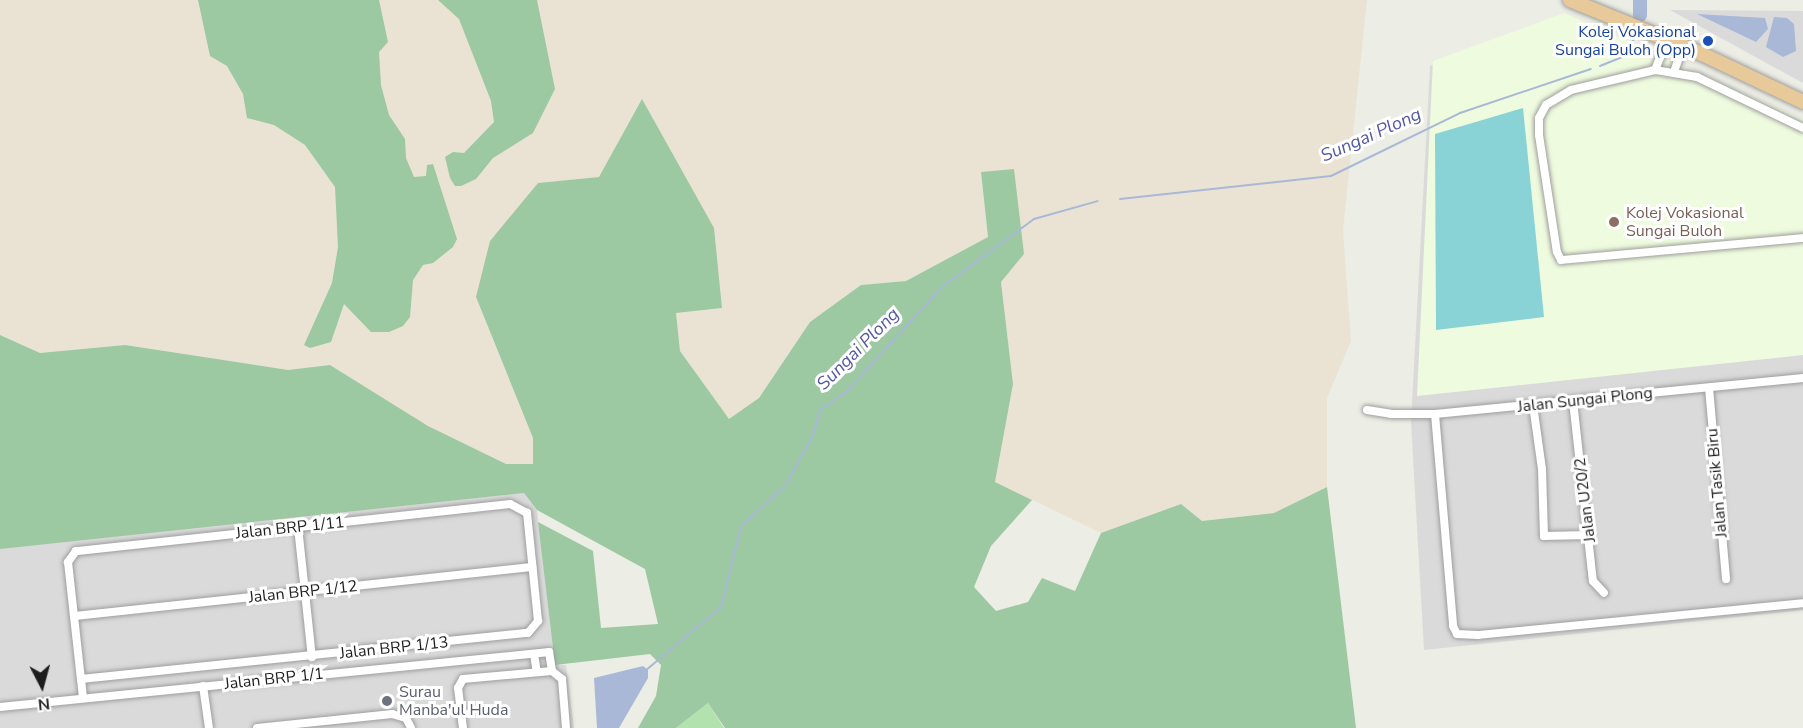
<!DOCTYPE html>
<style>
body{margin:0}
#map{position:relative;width:1803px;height:728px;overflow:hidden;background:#ecede4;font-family:"Nunito Sans",sans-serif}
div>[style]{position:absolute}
.residential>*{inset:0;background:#dbdada}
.education>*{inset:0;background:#effbde}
.military>*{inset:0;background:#eae3d4}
.grass>*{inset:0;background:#b2e2ae}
.forest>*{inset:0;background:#9cc8a2}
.pitch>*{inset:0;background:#89d2d5}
.water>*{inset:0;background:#a8b8d6}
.stream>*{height:2px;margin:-1px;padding:0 1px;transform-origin:1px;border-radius:1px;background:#a8b8d6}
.river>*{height:14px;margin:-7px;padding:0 7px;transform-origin:7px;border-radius:7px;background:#a8b8d6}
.roads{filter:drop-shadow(0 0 2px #9e9e9e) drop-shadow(0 0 2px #9e9e9e)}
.minor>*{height:8px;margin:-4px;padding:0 4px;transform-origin:4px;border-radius:4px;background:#fff}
.trunk>*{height:14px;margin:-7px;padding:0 7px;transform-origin:7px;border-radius:7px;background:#e8ca9a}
.dots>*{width:16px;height:16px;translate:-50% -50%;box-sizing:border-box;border:3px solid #fff;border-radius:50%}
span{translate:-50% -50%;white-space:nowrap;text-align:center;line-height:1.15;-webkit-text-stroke:6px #fff;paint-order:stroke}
.transit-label{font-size:16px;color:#164399}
.right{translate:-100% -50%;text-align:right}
.education-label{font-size:16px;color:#785e54}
.left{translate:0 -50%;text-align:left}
.street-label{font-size:16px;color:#1d1d1d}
.worship-label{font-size:16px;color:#5b616d}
.water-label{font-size:18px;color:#5359a2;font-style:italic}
.north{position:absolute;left:12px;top:656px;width:60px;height:60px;-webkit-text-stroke:4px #fff;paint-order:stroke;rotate:174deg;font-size:16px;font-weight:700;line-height:24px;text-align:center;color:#1d1d1d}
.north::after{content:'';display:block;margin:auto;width:21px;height:27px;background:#1d1d1d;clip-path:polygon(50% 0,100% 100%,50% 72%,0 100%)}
</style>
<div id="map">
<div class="residential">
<div style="clip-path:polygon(1670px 10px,1803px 11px,1803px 83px)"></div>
<div style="clip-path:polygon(1561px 19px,1803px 151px,1803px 610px,1424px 650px,1411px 422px,1430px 66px)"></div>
<div style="clip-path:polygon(524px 493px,537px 510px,555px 665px,566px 665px,574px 728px,0 728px,0 548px)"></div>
</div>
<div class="education">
<div style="clip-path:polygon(1564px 13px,1803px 119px,1803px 355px,1417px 396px,1433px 61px)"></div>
</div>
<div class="military">
<div style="clip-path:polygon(0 0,1367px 0,1343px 230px,1351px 341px,1327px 398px,1327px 487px,1274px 513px,1202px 521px,1181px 504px,1101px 533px,995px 482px,1013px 384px,1001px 282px,1024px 254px,981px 173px,988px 237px,906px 281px,861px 285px,810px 322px,759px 398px,729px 420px,680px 351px,676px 313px,722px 308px,599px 177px,538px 183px,476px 297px,533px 438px,533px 464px,506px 464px,428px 426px,330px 365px,288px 370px,125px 345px,40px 353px,0 335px)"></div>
</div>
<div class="grass">
<div style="clip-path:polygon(708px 703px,724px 728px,676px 728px)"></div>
</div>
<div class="forest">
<div style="clip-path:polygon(198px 0,379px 0,388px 42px,379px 52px,381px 85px,389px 115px,405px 139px,406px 158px,414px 177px,426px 176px,427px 165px,433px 164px,457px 239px,453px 247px,433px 263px,423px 265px,413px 280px,410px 317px,403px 326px,389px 332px,371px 332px,344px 304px,331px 342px,310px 348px,304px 345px,332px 283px,338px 247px,335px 187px,305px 145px,274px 125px,247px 118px,243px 94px,227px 66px,210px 56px)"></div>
<div style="clip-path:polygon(438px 0,537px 0,555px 89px,533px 133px,493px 158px,476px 179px,461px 186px,455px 186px,450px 178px,445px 157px,453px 152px,464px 153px,494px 122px,491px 101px,459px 19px)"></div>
<div style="clip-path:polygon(642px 99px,714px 228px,722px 308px,676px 313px,680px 351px,729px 419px,759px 398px,810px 322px,861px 285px,906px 281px,988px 237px,981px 172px,1014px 169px,1024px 254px,1001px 282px,1013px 384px,995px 482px,1032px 500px,991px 546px,974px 587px,996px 611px,1028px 602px,1042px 578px,1075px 591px,1101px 533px,1181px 504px,1202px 521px,1274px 513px,1327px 487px,1356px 728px,725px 728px,708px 703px,676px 728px,638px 728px,656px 696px,661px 665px,650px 654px,555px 665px,538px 522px,593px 551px,601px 628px,658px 624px,645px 569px,537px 510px,524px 493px,0 549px,0 335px,40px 353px,125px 345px,288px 370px,330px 365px,428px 426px,506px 464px,533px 464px,533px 438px,476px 297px,490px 241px,538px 183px,599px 177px)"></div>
</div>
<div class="pitch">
<div style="clip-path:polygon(1523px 108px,1544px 317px,1436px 330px,1435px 134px)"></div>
</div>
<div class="water">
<div style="clip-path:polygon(1697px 14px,1765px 18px,1768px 29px,1756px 42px)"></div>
<div style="clip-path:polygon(1774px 17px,1787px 18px,1794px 24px,1796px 51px,1783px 57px,1766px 47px)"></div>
<div style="clip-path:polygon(643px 666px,648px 670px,648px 678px,619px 728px,597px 728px,594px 678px)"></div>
</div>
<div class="stream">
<div style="left:1600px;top:66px;width:24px;rotate:-22deg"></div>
<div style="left:1622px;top:57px;width:22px;rotate:-56deg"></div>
<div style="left:1120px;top:199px;width:212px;rotate:-6.2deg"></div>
<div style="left:1331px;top:176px;width:144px;rotate:-26deg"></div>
<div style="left:1460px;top:113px;width:138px;rotate:-18.6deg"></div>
<div style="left:645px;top:671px;width:99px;rotate:-40.1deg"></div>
<div style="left:721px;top:607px;width:83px;rotate:-76.1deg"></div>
<div style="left:741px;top:526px;width:59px;rotate:-42.3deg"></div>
<div style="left:785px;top:486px;width:58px;rotate:-61.2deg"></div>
<div style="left:813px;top:435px;width:26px;rotate:-74deg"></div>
<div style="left:820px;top:410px;width:33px;rotate:-35deg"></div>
<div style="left:847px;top:391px;width:141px;rotate:-47.6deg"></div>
<div style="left:942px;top:287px;width:114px;rotate:-36.5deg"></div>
<div style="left:1034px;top:219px;width:66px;rotate:-15.7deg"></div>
</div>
<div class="river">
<div style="left:1640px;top:15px;width:15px;rotate:-90deg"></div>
</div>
<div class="roads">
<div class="minor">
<div style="left:1655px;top:70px;width:32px;rotate:-68deg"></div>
<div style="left:1674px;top:72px;width:28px;rotate:-71deg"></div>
<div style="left:1803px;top:128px;width:118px;rotate:-154.3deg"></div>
<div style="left:1697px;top:77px;width:43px;rotate:-170.5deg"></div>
<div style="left:1655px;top:70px;width:86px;rotate:166.6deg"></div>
<div style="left:1571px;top:90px;width:29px;rotate:149deg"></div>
<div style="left:1546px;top:105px;width:15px;rotate:118deg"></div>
<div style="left:1539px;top:118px;width:17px;rotate:90deg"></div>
<div style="left:1539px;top:135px;width:118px;rotate:81.3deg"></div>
<div style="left:1557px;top:252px;width:9px;rotate:63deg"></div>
<div style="left:1561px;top:260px;width:243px;rotate:-5.2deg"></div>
<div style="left:1709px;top:388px;width:192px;rotate:84.9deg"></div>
<div style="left:1573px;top:401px;width:181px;rotate:83.7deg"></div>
<div style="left:1593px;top:581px;width:16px;rotate:47deg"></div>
<div style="left:1533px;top:405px;width:65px;rotate:82deg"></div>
<div style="left:1542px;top:469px;width:67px;rotate:88.3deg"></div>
<div style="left:1544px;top:536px;width:45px;rotate:-1.3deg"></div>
<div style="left:1367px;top:410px;width:24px;rotate:9deg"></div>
<div style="left:1391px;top:414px;width:44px"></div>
<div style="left:1435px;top:414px;width:370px;rotate:-5.6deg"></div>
<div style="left:1435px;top:414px;width:213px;rotate:85.1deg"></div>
<div style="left:1453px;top:626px;width:9px;rotate:63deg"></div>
<div style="left:1457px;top:634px;width:21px;rotate:3deg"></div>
<div style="left:1478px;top:635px;width:327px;rotate:-5.6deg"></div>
<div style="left:298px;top:527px;width:131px;rotate:83.9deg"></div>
<div style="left:74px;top:616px;width:461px;rotate:-6.1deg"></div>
<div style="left:534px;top:654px;width:18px;rotate:81deg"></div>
<div style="left:81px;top:679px;width:449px;rotate:-5.9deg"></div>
<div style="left:528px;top:633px;width:16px;rotate:-50deg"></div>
<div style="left:538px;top:621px;width:109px;rotate:-95.8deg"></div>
<div style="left:527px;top:513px;width:19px;rotate:-152deg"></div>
<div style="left:510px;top:504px;width:437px;rotate:173.8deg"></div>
<div style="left:76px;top:551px;width:14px;rotate:126deg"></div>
<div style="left:68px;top:562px;width:118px;rotate:83.7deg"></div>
<div style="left:81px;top:679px;width:19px;rotate:84deg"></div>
<div style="left:203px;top:686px;width:42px;rotate:81.9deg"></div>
<div style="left:0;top:707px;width:552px;rotate:-5.72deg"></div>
<div style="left:549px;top:652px;width:19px;rotate:81deg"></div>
<div style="left:257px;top:728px;width:136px;rotate:-5.9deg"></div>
<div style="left:392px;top:714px;width:15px;rotate:16deg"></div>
<div style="left:406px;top:718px;width:11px;rotate:63deg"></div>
<div style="left:463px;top:728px;width:40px;rotate:-97.1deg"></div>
<div style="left:458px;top:688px;width:10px;rotate:-61deg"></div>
<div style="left:463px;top:679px;width:89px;rotate:-5.1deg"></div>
<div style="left:552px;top:671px;width:13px;rotate:39deg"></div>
<div style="left:562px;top:679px;width:49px;rotate:85.3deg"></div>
</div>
<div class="trunk">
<div style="left:1570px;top:0;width:143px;rotate:22.2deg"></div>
<div style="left:1702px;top:54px;width:112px;rotate:25.4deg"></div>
</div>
</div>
<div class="dots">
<div style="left:1708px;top:41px;background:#1a4fb4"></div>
<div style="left:1614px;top:222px;background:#8d6e63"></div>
<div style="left:387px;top:701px;background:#6b7280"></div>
</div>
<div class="transit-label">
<span class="right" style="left:1696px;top:41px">Kolej Vokasional<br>Sungai Buloh (Opp)</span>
</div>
<div class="education-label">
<span class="left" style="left:1626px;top:222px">Kolej Vokasional<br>Sungai Buloh</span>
</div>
<div class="street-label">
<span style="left:1585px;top:400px;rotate:-6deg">Jalan Sungai Plong</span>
<span style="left:1717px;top:483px;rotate:-95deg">Jalan Tasik Biru</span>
<span style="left:1585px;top:500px;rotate:-97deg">Jalan U20/2</span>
<span style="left:290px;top:528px;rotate:-6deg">Jalan BRP 1/11</span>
<span style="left:303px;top:592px;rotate:-6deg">Jalan BRP 1/12</span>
<span style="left:394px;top:648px;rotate:-6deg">Jalan BRP 1/13</span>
<span style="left:274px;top:679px;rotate:-6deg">Jalan BRP 1/1</span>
</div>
<div class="worship-label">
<span class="left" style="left:399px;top:701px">Surau<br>Manba'ul Huda</span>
</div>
<div class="water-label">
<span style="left:1371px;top:135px;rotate:-24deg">Sungai Plong</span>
<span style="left:858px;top:349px;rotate:-45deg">Sungai Plong</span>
</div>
<div class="north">N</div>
</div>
